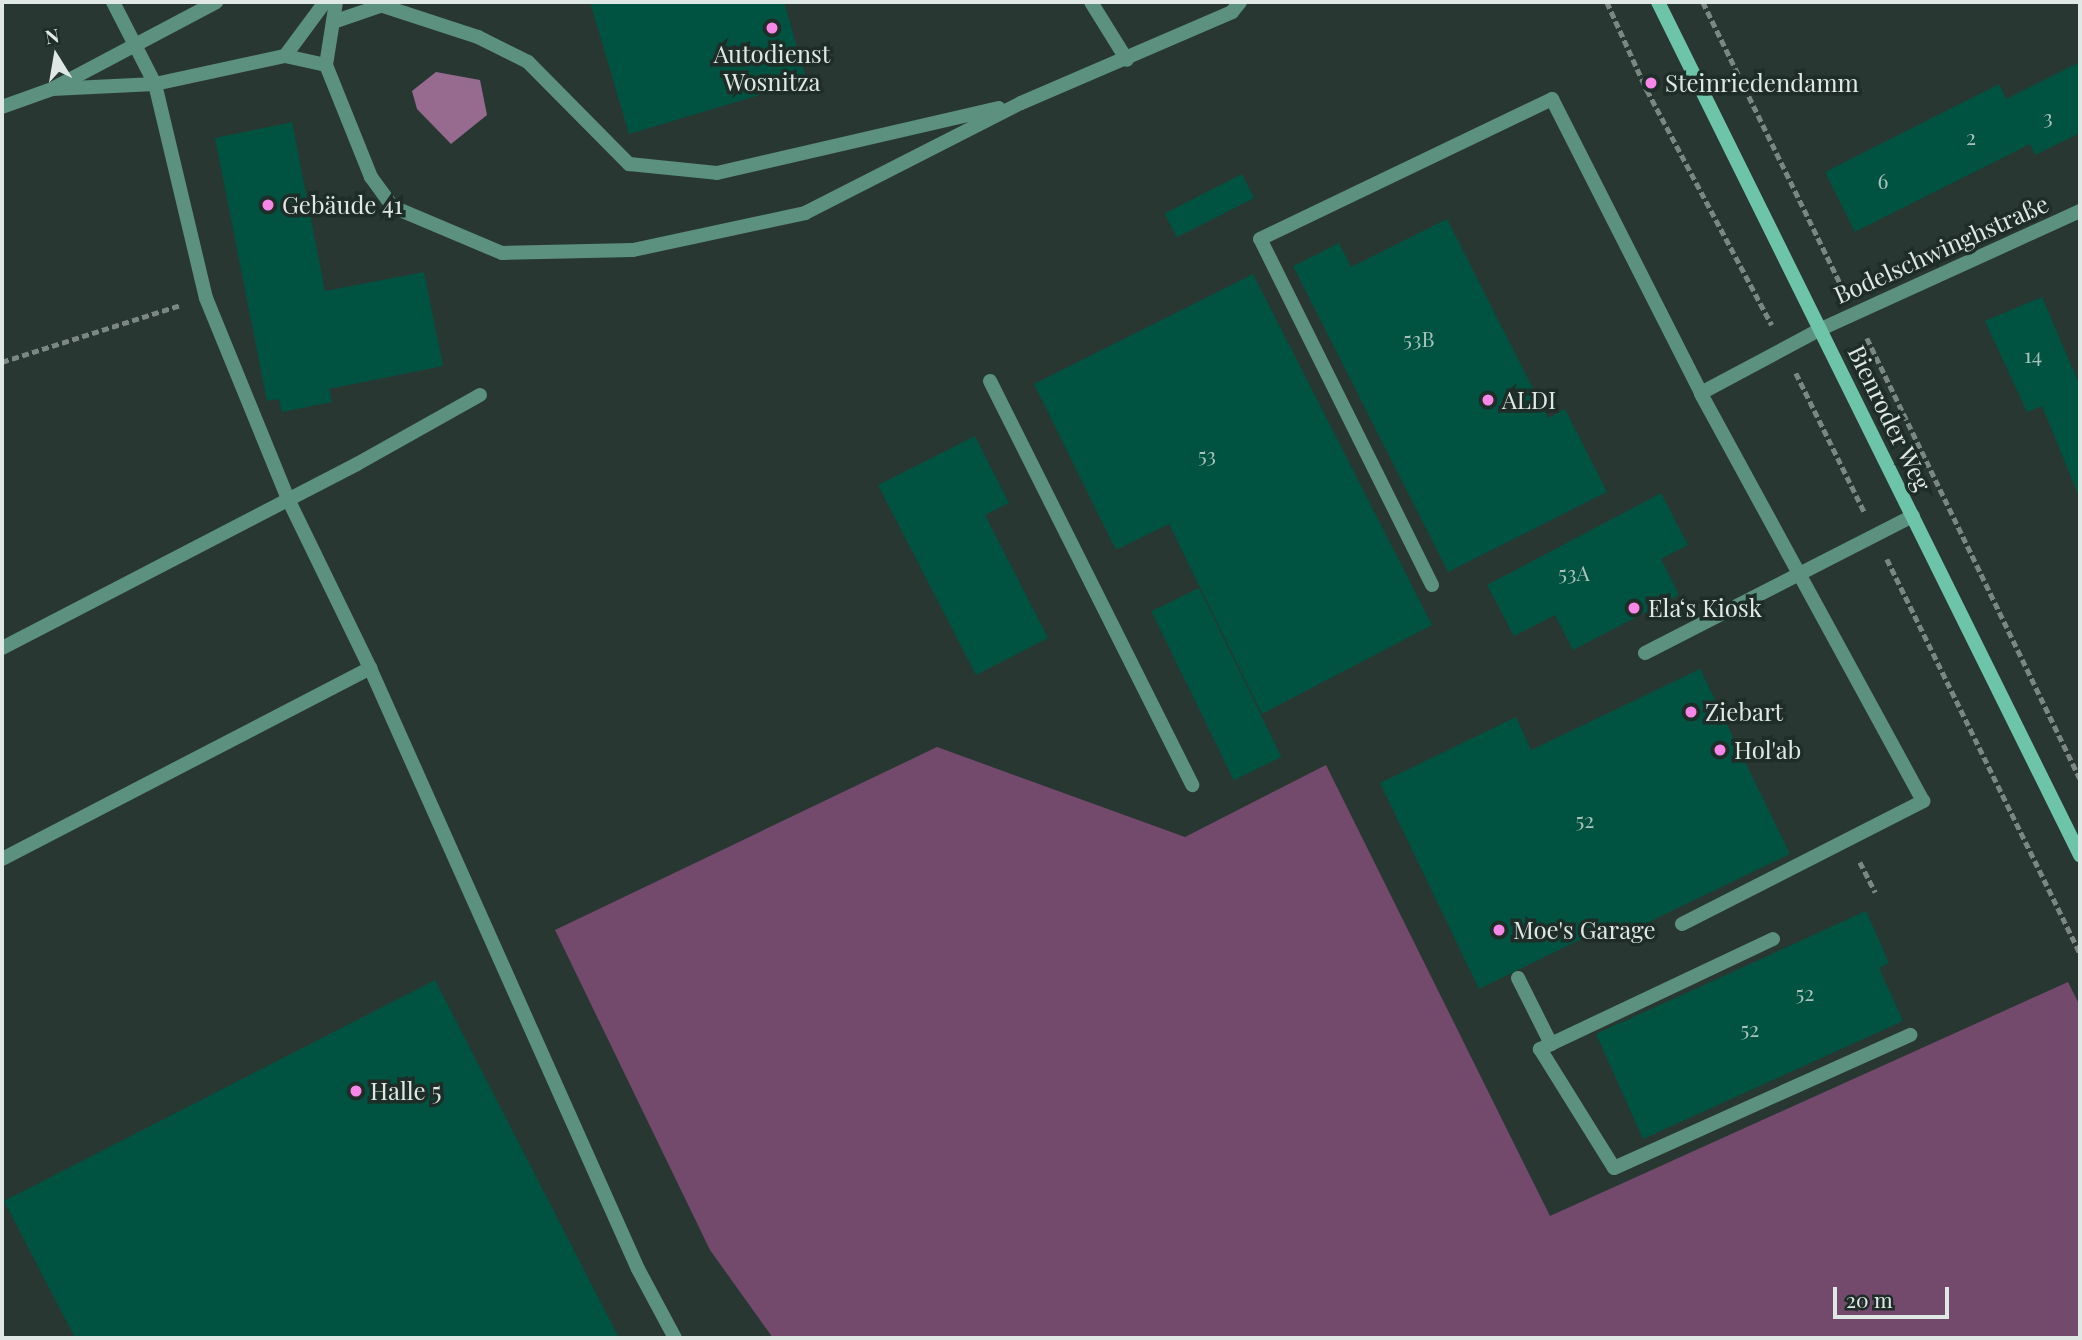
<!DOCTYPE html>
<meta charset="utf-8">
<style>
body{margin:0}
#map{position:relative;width:2082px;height:1340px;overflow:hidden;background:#293732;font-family:"Playfair Display",serif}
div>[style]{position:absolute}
.forest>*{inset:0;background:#73496c}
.water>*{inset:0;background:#976a8f}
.building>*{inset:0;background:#015341;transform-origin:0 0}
.path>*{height:4.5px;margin-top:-2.25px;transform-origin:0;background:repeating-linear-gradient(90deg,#7b8783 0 7px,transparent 0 10.5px)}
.service>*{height:14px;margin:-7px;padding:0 7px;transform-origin:7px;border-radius:7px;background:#5c907f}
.minor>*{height:14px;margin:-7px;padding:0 7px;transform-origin:7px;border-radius:7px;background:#5c907f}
.secondary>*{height:14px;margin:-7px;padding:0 7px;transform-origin:7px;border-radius:7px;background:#6ec4a9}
.dots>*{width:19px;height:19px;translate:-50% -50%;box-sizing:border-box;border:4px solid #1f2d28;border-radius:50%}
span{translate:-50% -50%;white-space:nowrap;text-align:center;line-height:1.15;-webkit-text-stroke:7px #1f2d28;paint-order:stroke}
.number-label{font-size:21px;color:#a8c3bc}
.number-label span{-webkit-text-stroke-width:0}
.poi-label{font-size:24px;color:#dfe8e5}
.left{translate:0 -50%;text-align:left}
.street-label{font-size:24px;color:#dfe8e5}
.frame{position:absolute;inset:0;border:4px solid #dfe8e5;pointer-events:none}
.north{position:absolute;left:21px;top:21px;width:70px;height:70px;-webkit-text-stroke:5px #1f2d28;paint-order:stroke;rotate:349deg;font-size:19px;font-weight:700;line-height:28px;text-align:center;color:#dfe8e5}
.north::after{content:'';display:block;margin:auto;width:24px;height:32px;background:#dfe8e5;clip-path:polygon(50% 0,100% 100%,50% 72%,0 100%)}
.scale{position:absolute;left:1833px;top:1287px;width:116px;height:32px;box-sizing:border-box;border:4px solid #dfe8e5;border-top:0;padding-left:9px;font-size:21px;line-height:24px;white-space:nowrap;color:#dfe8e5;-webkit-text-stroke:5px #1f2d28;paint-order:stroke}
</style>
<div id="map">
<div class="forest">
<div style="clip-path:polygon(937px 747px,1185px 837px,1326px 765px,1550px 1216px,2068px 982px,2080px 1006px,2080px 1338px,773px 1338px,710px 1250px,555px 930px)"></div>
</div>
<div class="water">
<div style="clip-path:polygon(436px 72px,480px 80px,487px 115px,451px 144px,417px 109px,412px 91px)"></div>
</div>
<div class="building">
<div style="clip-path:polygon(590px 2px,784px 2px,807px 81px,629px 134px)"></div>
<div style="clip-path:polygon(2080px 62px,2080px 133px,2035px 155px,2030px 144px,1855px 232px,1825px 172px,1999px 84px,2006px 99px)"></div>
<div style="clip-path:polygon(292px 122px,325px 291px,424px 272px,443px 366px,329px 389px,332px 402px,282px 412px,279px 399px,267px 401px,215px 138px)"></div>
<div style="left:1242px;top:174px;width:27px;height:87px;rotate:63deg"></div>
<div style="clip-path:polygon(1447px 219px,1548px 418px,1565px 409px,1607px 492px,1448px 572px,1293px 266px,1339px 243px,1351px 267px)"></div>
<div style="clip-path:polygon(1253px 274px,1432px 625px,1262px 714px,1169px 524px,1116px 550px,1034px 384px)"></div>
<div style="clip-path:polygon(2042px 297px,2080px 386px,2080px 499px,2042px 406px,2027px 412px,1985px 321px)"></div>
<div style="clip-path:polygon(975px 436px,1009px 503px,985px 515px,1048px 638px,976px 675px,878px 485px)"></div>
<div style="clip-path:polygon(1661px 493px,1688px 545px,1661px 559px,1679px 595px,1573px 650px,1555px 615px,1514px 636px,1487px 585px)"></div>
<div style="left:1199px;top:588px;width:188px;height:53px;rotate:64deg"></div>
<div style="clip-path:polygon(1700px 669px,1790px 854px,1622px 935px,1616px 922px,1479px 989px,1380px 783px,1516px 717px,1531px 750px)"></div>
<div style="clip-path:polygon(1866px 911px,1889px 963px,1879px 968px,1903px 1021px,1643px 1139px,1596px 1034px)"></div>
<div style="clip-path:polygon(435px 980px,619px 1338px,75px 1338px,4px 1201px)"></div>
</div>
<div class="path">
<div style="left:1607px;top:2px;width:97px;rotate:65.6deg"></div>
<div style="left:1647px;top:90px;width:266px;rotate:62deg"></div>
<div style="left:1703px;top:2px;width:319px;rotate:64deg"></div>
<div style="left:1867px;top:338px;width:489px;rotate:64.2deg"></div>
<div style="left:2px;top:362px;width:188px;rotate:-17.7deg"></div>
<div style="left:1796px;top:373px;width:156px;rotate:63.8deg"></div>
<div style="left:1887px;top:559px;width:439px;rotate:63.9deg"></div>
<div style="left:1860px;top:862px;width:34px;rotate:63deg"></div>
</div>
<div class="service">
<div style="left:113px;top:2px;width:92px;rotate:62.9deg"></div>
<div style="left:155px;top:84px;width:220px;rotate:76.6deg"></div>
<div style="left:206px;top:298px;width:217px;rotate:67.8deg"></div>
<div style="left:288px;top:499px;width:188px;rotate:64.1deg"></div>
<div style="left:370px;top:668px;width:658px;rotate:65.97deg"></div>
<div style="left:638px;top:1269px;width:78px;rotate:61.8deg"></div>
<div style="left:371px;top:2px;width:113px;rotate:18.1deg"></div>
<div style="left:478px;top:37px;width:56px;rotate:26.6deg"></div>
<div style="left:528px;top:62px;width:144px;rotate:45.3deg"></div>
<div style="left:629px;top:164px;width:88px;rotate:5.8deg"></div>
<div style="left:717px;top:173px;width:289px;rotate:-13deg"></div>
<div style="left:1091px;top:2px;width:68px;rotate:58.2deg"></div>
<div style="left:333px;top:22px;width:50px;rotate:-18.8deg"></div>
<div style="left:285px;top:56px;width:67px;rotate:-53.5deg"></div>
<div style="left:326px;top:65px;width:64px;rotate:-81deg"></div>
<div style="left:52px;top:89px;width:103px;rotate:-2.8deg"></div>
<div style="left:155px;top:84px;width:133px;rotate:-12.2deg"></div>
<div style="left:285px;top:56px;width:42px;rotate:12.4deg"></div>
<div style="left:326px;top:65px;width:121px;rotate:68.1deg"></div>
<div style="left:371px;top:177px;width:37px;rotate:54deg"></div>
<div style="left:393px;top:207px;width:118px;rotate:22.9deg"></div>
<div style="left:502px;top:253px;width:131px;rotate:-1.3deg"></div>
<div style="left:633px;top:250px;width:176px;rotate:-12.1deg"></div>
<div style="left:805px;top:213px;width:242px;rotate:-27deg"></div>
<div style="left:1021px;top:103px;width:230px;rotate:-23.3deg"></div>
<div style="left:1232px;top:12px;width:13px;rotate:-51deg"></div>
<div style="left:2px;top:107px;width:53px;rotate:-19.8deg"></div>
<div style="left:52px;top:89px;width:186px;rotate:-27.9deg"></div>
<div style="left:990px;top:381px;width:452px;rotate:63.4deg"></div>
<div style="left:1432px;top:585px;width:386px;rotate:-116.4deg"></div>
<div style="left:1260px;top:239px;width:324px;rotate:-25.6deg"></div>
<div style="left:1552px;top:99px;width:330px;rotate:63.1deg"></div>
<div style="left:1701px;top:393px;width:136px;rotate:-28.1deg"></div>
<div style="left:2px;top:648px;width:400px;rotate:-27.4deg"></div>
<div style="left:357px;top:464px;width:141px;rotate:-29.3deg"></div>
<div style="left:1645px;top:653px;width:301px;rotate:-27.1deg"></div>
<div style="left:2px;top:859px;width:415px;rotate:-27.4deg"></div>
<div style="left:1682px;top:924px;width:271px;rotate:-27deg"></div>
<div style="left:1923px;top:801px;width:464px;rotate:-118.6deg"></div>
<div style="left:1773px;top:939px;width:258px;rotate:154.7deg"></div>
<div style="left:1540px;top:1049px;width:140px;rotate:58.1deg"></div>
<div style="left:1614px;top:1168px;width:325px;rotate:-24.2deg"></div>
<div style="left:1518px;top:978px;width:74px;rotate:63.4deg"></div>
</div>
<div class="minor">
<div style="left:1821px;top:329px;width:285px;rotate:-24.5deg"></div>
</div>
<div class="secondary">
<div style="left:1658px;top:2px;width:952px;rotate:63.68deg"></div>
</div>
<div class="dots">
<div style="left:772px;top:28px;background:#f987e8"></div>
<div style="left:1651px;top:83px;background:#f987e8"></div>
<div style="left:268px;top:205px;background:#f987e8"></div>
<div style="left:1488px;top:400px;background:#f987e8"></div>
<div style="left:1634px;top:608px;background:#f987e8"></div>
<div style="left:1691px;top:712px;background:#f987e8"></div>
<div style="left:1720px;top:750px;background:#f987e8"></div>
<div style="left:1499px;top:930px;background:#f987e8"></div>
<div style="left:356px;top:1091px;background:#f987e8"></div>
</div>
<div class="number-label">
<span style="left:2048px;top:116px">3</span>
<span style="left:1971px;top:136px">2</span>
<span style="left:1883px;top:180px">6</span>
<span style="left:1419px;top:338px">53B</span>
<span style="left:2033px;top:354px">14</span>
<span style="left:1207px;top:454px">53</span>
<span style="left:1574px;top:572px">53A</span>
<span style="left:1585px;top:819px">52</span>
<span style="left:1805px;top:992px">52</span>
<span style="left:1750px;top:1028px">52</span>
</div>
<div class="poi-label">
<span style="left:772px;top:68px">Autodienst<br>Wosnitza</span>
<span class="left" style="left:1665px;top:83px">Steinriedendamm</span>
<span class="left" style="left:282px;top:205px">Gebäude 41</span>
<span class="left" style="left:1502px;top:400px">ALDI</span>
<span class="left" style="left:1648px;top:608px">Ela‘s Kiosk</span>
<span class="left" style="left:1705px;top:712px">Ziebart</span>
<span class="left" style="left:1734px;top:750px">Hol'ab</span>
<span class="left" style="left:1513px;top:930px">Moe's Garage</span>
<span class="left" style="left:370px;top:1091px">Halle 5</span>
</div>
<div class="street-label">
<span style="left:1941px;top:249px;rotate:-24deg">Bodelschwinghstraße</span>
<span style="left:1890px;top:418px;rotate:64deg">Bienroder Weg</span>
</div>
<div class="frame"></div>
<div class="north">N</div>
<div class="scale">20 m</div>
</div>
